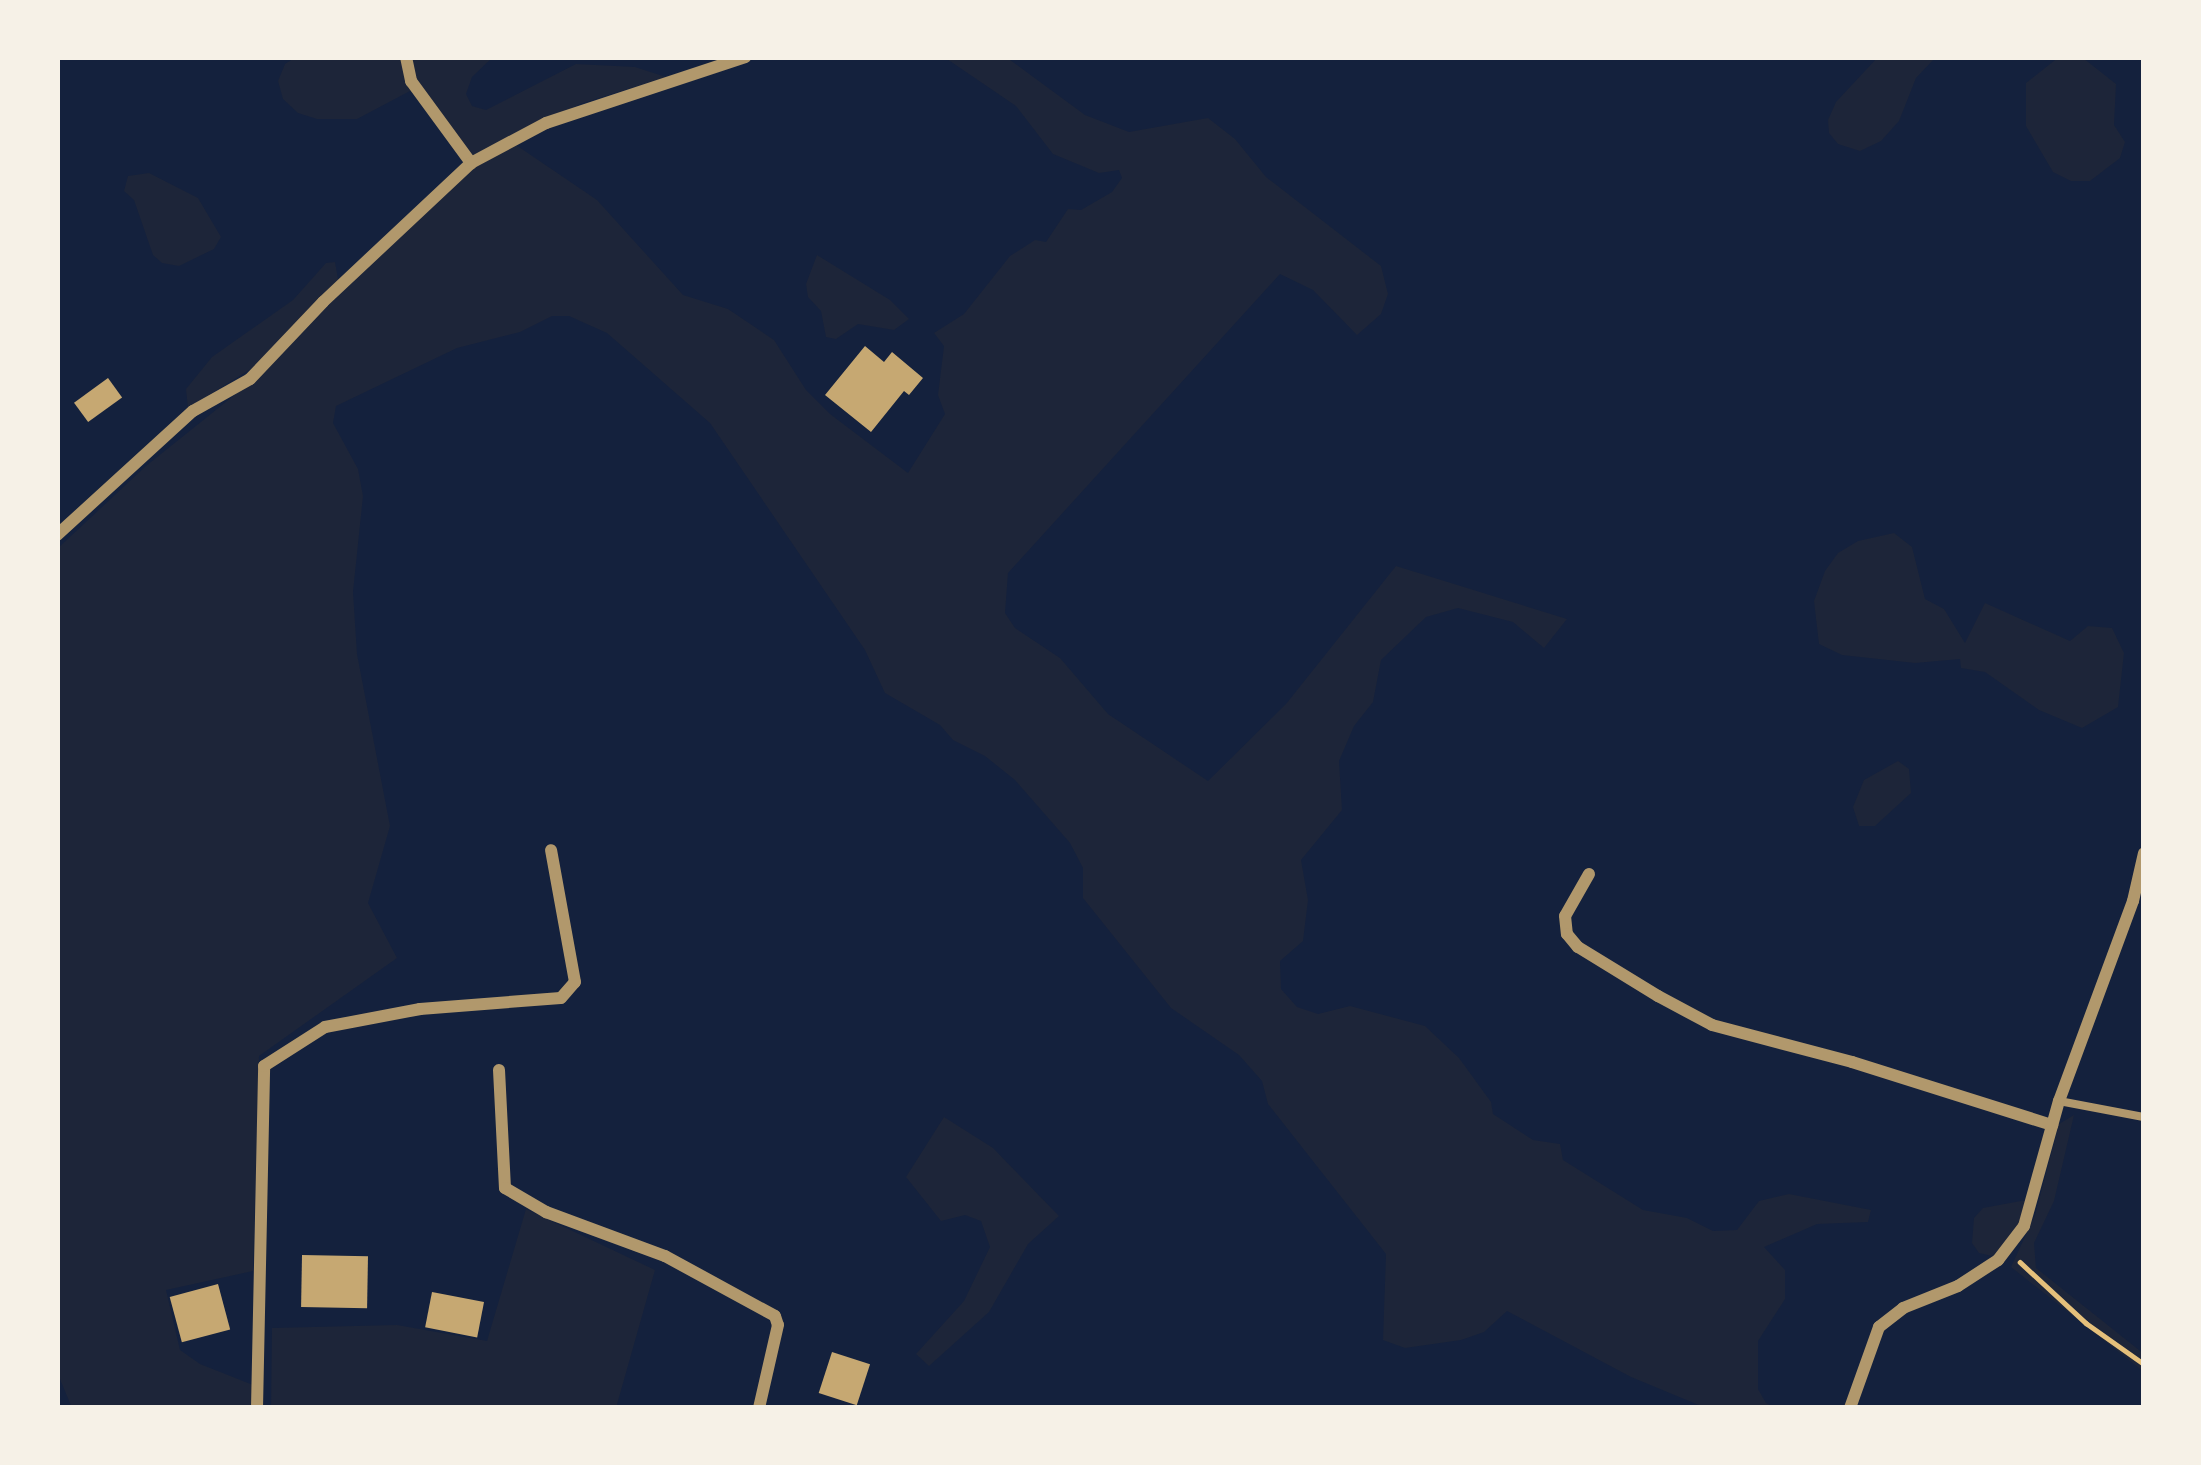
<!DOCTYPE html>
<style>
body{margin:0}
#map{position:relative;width:2201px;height:1465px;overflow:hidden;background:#14213d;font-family:"Fira Sans",sans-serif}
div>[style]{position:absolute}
.green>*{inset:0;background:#1d2539}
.building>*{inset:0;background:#c6a872;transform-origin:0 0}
.path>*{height:4.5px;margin:-2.25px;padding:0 2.25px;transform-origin:2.25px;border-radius:2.25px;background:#e5c07b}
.service>*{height:8px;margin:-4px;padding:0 4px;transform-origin:4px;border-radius:4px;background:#b1986c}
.minor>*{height:12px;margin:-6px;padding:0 6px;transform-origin:6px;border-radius:6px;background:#b1986c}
span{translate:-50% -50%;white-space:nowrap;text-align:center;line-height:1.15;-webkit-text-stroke:12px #f6f1e7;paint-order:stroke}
.frame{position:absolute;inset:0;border:60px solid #f6f1e7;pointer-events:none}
</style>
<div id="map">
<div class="green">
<div style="clip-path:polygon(296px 57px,493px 57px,472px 77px,466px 94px,472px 106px,486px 110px,576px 64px,635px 67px,666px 77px,580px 104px,472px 161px,426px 97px,410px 91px,357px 119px,317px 119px,298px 113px,283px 99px,278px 81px,285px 64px)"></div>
<div style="clip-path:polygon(944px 57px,1006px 57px,1085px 115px,1129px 132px,1208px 118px,1235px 139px,1266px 177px,1381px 266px,1388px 294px,1381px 314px,1357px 335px,1313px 290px,1280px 274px,1008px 573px,1005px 613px,1015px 628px,1060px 658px,1108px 714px,1208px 781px,1286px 704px,1396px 566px,1567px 619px,1544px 648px,1513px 622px,1458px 608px,1426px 617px,1381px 660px,1373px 702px,1354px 726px,1339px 761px,1342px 810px,1301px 860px,1308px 900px,1303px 941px,1280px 961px,1281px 989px,1297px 1007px,1318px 1014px,1350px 1006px,1425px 1026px,1459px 1058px,1491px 1102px,1493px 1114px,1533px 1140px,1560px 1144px,1563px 1160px,1643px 1210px,1687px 1218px,1713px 1231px,1737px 1230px,1759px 1201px,1789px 1194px,1871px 1210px,1868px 1222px,1817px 1224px,1764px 1247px,1785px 1270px,1785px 1299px,1758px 1341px,1758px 1389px,1766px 1403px,1776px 1408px,1706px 1408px,1631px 1377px,1507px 1311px,1484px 1332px,1461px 1340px,1405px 1348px,1383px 1340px,1386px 1254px,1268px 1104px,1262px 1081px,1239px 1055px,1171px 1008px,1083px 898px,1083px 868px,1070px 843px,1015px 780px,985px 756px,953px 740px,940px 725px,885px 693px,865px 650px,710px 423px,607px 333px,569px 316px,552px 316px,520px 332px,457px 348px,336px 406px,333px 423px,358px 469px,363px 496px,353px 592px,357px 654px,390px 826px,368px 903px,397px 958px,259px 1056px,253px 1271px,166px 1290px,180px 1350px,200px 1364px,253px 1385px,253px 1408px,72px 1408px,57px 1372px,57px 549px,146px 466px,247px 385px,451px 185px,474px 165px,516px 145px,597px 200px,683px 295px,728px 309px,774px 340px,806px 390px,830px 414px,908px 473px,945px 414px,938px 395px,944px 346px,934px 333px,964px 314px,1010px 256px,1035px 240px,1046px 242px,1068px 209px,1081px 210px,1112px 192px,1122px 178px,1119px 170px,1099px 173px,1053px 154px,1016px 106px)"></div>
<div style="clip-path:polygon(1878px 57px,1936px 57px,1916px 78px,1899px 121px,1881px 141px,1860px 151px,1838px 144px,1829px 133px,1828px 120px,1836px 102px)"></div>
<div style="clip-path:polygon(2059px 57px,2083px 58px,2116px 84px,2114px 125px,2125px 142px,2120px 158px,2090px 181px,2071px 181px,2053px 172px,2026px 126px,2026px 83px)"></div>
<div style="clip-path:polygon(149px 173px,198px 198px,221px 237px,214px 249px,179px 266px,162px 263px,153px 255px,134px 200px,124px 191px,128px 176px)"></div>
<div style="clip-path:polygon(817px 255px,890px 300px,909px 319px,894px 330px,858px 324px,836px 339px,826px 337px,821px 311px,808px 297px,806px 284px)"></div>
<div style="clip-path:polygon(335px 262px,338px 279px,345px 283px,254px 367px,188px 408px,186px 389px,212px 357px,293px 300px,326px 263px)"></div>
<div style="clip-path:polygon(1894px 533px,1912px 547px,1925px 599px,1944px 609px,1965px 643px,1985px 603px,2070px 641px,2088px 626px,2112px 628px,2124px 653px,2118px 707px,2082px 728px,2039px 710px,1985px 672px,1961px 668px,1960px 659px,1915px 663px,1842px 655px,1819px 644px,1814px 601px,1825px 571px,1838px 553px,1858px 541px)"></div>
<div style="clip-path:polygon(1898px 761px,1909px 769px,1911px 793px,1875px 826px,1859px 826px,1853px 807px,1864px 780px)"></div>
<div style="clip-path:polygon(2074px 1115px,2054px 1201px,2034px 1243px,2036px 1268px,2144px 1354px,2144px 1372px,2011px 1267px,2035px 1215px,2059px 1124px)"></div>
<div style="clip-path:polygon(944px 1117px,993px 1148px,1059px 1216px,1028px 1244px,989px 1312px,929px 1366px,916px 1354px,964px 1301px,990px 1247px,981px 1221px,965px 1215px,941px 1221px,906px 1177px)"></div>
<div style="clip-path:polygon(2026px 1200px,2017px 1229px,2000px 1249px,1992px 1256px,1979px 1253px,1972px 1243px,1974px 1218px,1983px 1208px)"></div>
<div style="clip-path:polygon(526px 1209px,655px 1270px,616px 1408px,271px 1408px,272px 1328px,397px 1325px,487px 1341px)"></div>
</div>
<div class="building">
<div style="clip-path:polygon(865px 346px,884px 362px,892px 352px,923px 378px,909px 395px,904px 391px,871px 432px,825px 395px)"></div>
<div style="left:108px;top:378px;width:24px;height:42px;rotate:54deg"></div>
<div style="left:302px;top:1255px;width:66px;height:52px;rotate:1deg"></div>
<div style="left:218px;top:1284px;width:47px;height:50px;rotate:75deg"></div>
<div style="left:432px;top:1292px;width:53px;height:36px;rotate:11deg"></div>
<div style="left:832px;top:1352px;width:40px;height:43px;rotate:18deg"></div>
</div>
<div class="path">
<div style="left:2020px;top:1262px;width:90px;rotate:42.7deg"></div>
<div style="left:2086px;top:1323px;width:71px;rotate:35.3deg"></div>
</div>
<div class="service">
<div style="left:2059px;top:1101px;width:86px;rotate:10.7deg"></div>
</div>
<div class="minor">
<div style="left:406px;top:57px;width:25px;rotate:78deg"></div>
<div style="left:411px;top:81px;width:102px;rotate:53.8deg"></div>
<div style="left:57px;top:535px;width:184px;rotate:-42.4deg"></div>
<div style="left:193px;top:411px;width:65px;rotate:-29.3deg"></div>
<div style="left:250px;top:379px;width:106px;rotate:-46.5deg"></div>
<div style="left:323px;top:302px;width:203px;rotate:-43.2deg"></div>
<div style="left:471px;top:163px;width:85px;rotate:-28.1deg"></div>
<div style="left:546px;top:123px;width:210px;rotate:-18.3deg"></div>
<div style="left:1589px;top:874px;width:48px;rotate:119.7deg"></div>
<div style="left:1565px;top:916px;width:18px;rotate:84deg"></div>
<div style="left:1567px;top:934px;width:17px;rotate:50deg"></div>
<div style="left:1578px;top:947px;width:94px;rotate:31.5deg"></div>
<div style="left:1658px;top:996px;width:61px;rotate:28.2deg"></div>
<div style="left:1712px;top:1025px;width:145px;rotate:14.8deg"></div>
<div style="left:1852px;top:1062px;width:210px;rotate:17.5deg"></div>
<div style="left:499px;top:1070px;width:118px;rotate:87.1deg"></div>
<div style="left:505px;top:1188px;width:48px;rotate:30.3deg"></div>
<div style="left:546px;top:1212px;width:127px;rotate:20.3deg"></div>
<div style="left:665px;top:1256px;width:125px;rotate:28.6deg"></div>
<div style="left:775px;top:1316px;width:9px;rotate:72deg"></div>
<div style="left:778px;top:1325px;width:85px;rotate:102.9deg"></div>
<div style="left:257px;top:1408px;width:342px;rotate:-88.8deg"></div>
<div style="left:264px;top:1066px;width:72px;rotate:-32.6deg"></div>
<div style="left:325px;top:1027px;width:97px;rotate:-10.7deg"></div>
<div style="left:420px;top:1009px;width:141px;rotate:-4.5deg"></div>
<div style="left:561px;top:998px;width:21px;rotate:-49deg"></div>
<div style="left:575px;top:982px;width:134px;rotate:-100.3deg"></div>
<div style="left:1850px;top:1408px;width:86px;rotate:-70.3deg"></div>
<div style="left:1879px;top:1327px;width:31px;rotate:-38deg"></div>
<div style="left:1903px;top:1308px;width:59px;rotate:-21.8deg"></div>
<div style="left:1958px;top:1286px;width:48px;rotate:-33deg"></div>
<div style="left:1998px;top:1260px;width:43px;rotate:-52.6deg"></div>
<div style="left:2024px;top:1226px;width:130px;rotate:-74.4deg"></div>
<div style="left:2059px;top:1101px;width:213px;rotate:-69.7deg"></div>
<div style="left:2133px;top:901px;width:49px;rotate:-77.1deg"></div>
</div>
<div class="frame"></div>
</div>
